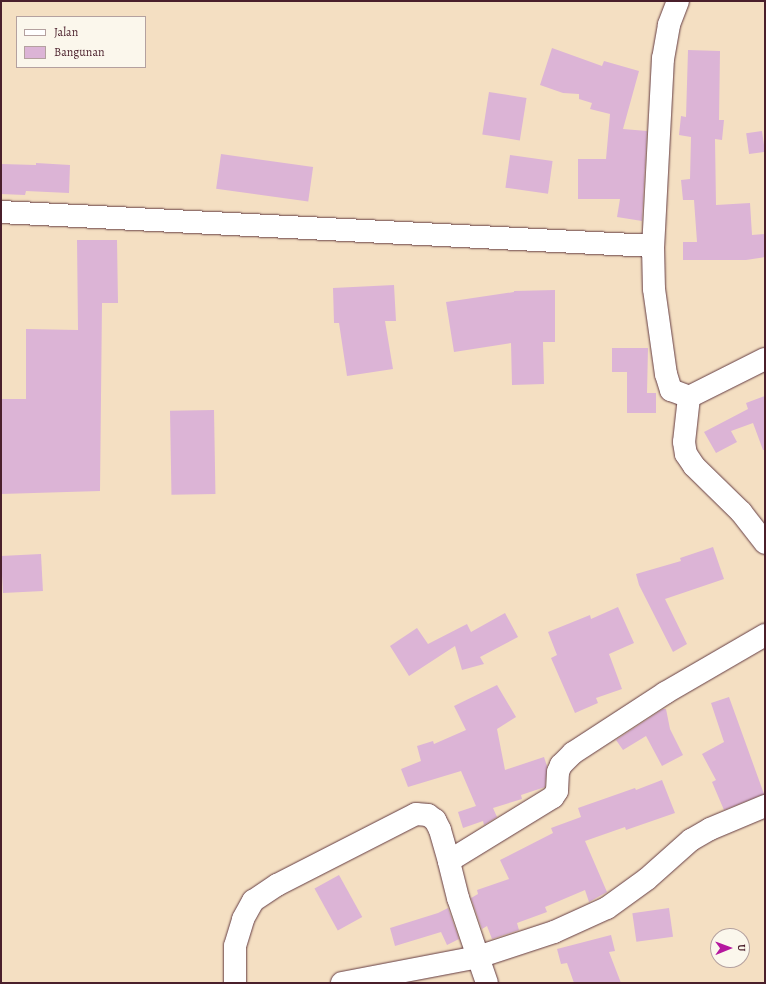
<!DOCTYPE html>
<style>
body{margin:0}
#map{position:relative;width:766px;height:984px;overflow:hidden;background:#f4dfc2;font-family:Alegreya,serif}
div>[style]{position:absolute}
.building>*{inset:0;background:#dcb4d6;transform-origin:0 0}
.roads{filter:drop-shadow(0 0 1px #643c42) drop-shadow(0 0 1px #643c42)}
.street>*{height:22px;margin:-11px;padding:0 11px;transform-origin:11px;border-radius:11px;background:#fff}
span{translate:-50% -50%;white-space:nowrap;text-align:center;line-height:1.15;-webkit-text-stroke:3px #fbf7ec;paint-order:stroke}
.frame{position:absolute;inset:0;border:2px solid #4a1f2b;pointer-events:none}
.legend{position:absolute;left:16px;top:16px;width:130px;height:52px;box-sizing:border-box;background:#fbf7ec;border:1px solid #b4a19f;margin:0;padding:5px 7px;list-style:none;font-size:12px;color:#4a1f2b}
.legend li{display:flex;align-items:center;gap:8px;height:20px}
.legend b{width:20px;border:1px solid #b4a19f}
.north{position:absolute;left:710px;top:928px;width:40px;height:40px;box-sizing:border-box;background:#fbf7ec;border:1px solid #b4a19f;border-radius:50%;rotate:89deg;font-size:11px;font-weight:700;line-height:16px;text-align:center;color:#4a1f2b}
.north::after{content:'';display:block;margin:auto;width:14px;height:18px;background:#b5179e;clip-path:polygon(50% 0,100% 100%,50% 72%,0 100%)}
</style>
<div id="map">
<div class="building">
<div style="clip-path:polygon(552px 48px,602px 66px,604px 61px,639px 71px,623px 129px,647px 131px,642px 221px,617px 217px,620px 199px,578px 199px,578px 159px,606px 159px,610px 114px,590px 109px,592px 103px,579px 99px,579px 94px,563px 93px,540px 85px)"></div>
<div style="clip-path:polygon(688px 50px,720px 51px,719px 120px,724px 120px,722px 140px,715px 139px,716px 205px,750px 203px,752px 235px,765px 234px,765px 257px,746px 260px,683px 260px,683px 242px,697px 242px,694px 200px,683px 200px,681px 180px,690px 179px,691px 137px,679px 135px,681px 116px,686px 117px)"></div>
<div style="left:489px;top:92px;width:38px;height:43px;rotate:9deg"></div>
<div style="left:762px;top:131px;width:21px;height:16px;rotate:82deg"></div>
<div style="left:221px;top:154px;width:93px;height:35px;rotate:8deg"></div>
<div style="left:510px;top:155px;width:43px;height:33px;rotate:8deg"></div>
<div style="clip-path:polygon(36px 163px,70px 165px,69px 193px,26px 191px,25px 195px,1px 194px,1px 164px,36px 165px)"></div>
<div style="clip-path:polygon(77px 240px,117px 240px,118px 303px,102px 303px,100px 491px,1px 494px,1px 399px,26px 399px,26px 329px,78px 330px)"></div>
<div style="clip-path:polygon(394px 285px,396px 321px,385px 321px,393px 369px,347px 376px,339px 323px,334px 323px,333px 288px)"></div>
<div style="clip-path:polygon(555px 290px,555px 342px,543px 342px,544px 384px,512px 385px,511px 343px,454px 352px,446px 302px,514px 292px,514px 291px)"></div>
<div style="clip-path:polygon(612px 348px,648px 348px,647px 393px,656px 393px,656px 413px,627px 413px,627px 372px,612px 372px)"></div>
<div style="clip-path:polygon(765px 396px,765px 450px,763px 450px,753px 423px,731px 431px,737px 442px,716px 453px,704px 432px,748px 409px,746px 403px)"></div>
<div style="left:214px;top:410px;width:84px;height:44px;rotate:89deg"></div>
<div style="clip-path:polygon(713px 547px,724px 579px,665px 599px,687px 644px,673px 652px,639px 585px,636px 574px,681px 561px,680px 558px)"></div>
<div style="left:41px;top:554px;width:37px;height:40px;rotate:87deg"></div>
<div style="clip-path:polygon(618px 607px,634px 643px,609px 654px,622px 689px,596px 698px,598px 703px,575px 713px,551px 658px,557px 655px,548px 632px,590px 615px,591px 619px)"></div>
<div style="clip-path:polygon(505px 613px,518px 637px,480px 657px,484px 664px,462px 670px,455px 646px,409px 676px,390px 646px,417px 628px,428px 644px,467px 624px,471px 632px)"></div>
<div style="clip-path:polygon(497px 685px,516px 717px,497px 729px,505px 770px,544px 757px,547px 766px,545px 787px,521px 795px,522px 799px,493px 808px,497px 817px,484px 825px,483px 821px,463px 828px,458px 812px,476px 806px,461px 771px,408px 787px,401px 769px,421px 761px,417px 746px,433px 741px,434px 744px,466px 730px,454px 706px)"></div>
<div style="clip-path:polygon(729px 697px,764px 794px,724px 810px,712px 782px,716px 780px,702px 754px,724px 742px,711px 703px)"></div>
<div style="clip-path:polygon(663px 709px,666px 709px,670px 729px,683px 755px,662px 766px,646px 736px,623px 750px,616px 740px)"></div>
<div style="clip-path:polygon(662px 780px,675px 813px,626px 830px,625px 827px,585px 841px,607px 892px,589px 902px,585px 890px,545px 907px,547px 912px,517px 923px,519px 930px,492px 939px,487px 926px,482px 929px,471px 898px,478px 894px,477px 890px,509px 879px,500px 860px,553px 833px,551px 828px,581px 817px,578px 808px,635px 788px,636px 790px)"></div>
<div style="left:339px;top:875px;width:48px;height:28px;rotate:61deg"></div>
<div style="clip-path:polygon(448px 908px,459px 939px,447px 945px,441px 932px,395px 946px,390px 928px,438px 913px)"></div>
<div style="left:669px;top:908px;width:29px;height:37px;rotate:82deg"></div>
<div style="clip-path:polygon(611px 935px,615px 951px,609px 952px,621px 983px,574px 983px,567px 963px,561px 964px,557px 949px)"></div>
</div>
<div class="roads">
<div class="street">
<div style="left:678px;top:1px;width:26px;rotate:111deg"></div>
<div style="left:669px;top:25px;width:34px;rotate:100deg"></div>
<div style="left:663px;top:58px;width:188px;rotate:93deg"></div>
<div style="left:653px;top:246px;width:43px;rotate:88.7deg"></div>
<div style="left:654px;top:289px;width:86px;rotate:82deg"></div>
<div style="left:666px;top:374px;width:17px;rotate:73deg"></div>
<div style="left:671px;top:390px;width:19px;rotate:21deg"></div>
<div style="left:689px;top:397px;width:85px;rotate:-26.6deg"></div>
<div style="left:1px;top:212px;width:653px;rotate:2.99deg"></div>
<div style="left:689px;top:397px;width:45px;rotate:96.3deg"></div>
<div style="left:684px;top:442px;width:12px;rotate:81deg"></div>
<div style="left:686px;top:454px;width:14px;rotate:56deg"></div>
<div style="left:694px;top:466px;width:66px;rotate:44.4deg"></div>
<div style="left:741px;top:512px;width:39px;rotate:52deg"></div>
<div style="left:235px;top:983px;width:37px;rotate:-90deg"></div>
<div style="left:235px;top:946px;width:28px;rotate:-73deg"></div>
<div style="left:243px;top:919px;width:21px;rotate:-61deg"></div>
<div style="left:253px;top:901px;width:29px;rotate:-34deg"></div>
<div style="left:277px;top:885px;width:156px;rotate:-27.1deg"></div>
<div style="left:416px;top:814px;width:12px;rotate:5deg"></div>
<div style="left:428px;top:815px;width:9px;rotate:36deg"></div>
<div style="left:435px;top:820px;width:11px;rotate:63deg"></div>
<div style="left:440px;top:830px;width:32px;rotate:74deg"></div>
<div style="left:342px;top:983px;width:138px;rotate:-10.8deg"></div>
<div style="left:478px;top:957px;width:62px;rotate:-108.7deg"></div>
<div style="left:458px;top:898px;width:38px;rotate:-104deg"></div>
<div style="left:449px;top:861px;width:122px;rotate:-31.6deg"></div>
<div style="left:553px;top:797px;width:7px;rotate:-56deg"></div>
<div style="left:557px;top:791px;width:19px;rotate:-87deg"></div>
<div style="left:558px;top:772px;width:8px;rotate:-67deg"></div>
<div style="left:561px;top:765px;width:17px;rotate:-45deg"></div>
<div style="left:573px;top:753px;width:110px;rotate:-33.1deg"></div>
<div style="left:665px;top:693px;width:116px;rotate:-30.1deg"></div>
<div style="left:487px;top:983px;width:28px;rotate:-109deg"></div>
<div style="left:478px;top:957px;width:80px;rotate:-18.2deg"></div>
<div style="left:554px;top:932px;width:58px;rotate:-24.4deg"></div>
<div style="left:607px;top:908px;width:49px;rotate:-35.9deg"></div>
<div style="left:647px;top:879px;width:59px;rotate:-41.6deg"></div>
<div style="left:691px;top:840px;width:22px;rotate:-30deg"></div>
<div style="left:710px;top:829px;width:60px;rotate:-22.7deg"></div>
</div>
</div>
<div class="frame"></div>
<ul class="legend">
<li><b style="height:5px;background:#fff"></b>Jalan</li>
<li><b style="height:11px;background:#dcb4d6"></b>Bangunan</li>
</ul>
<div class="north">U</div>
</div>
